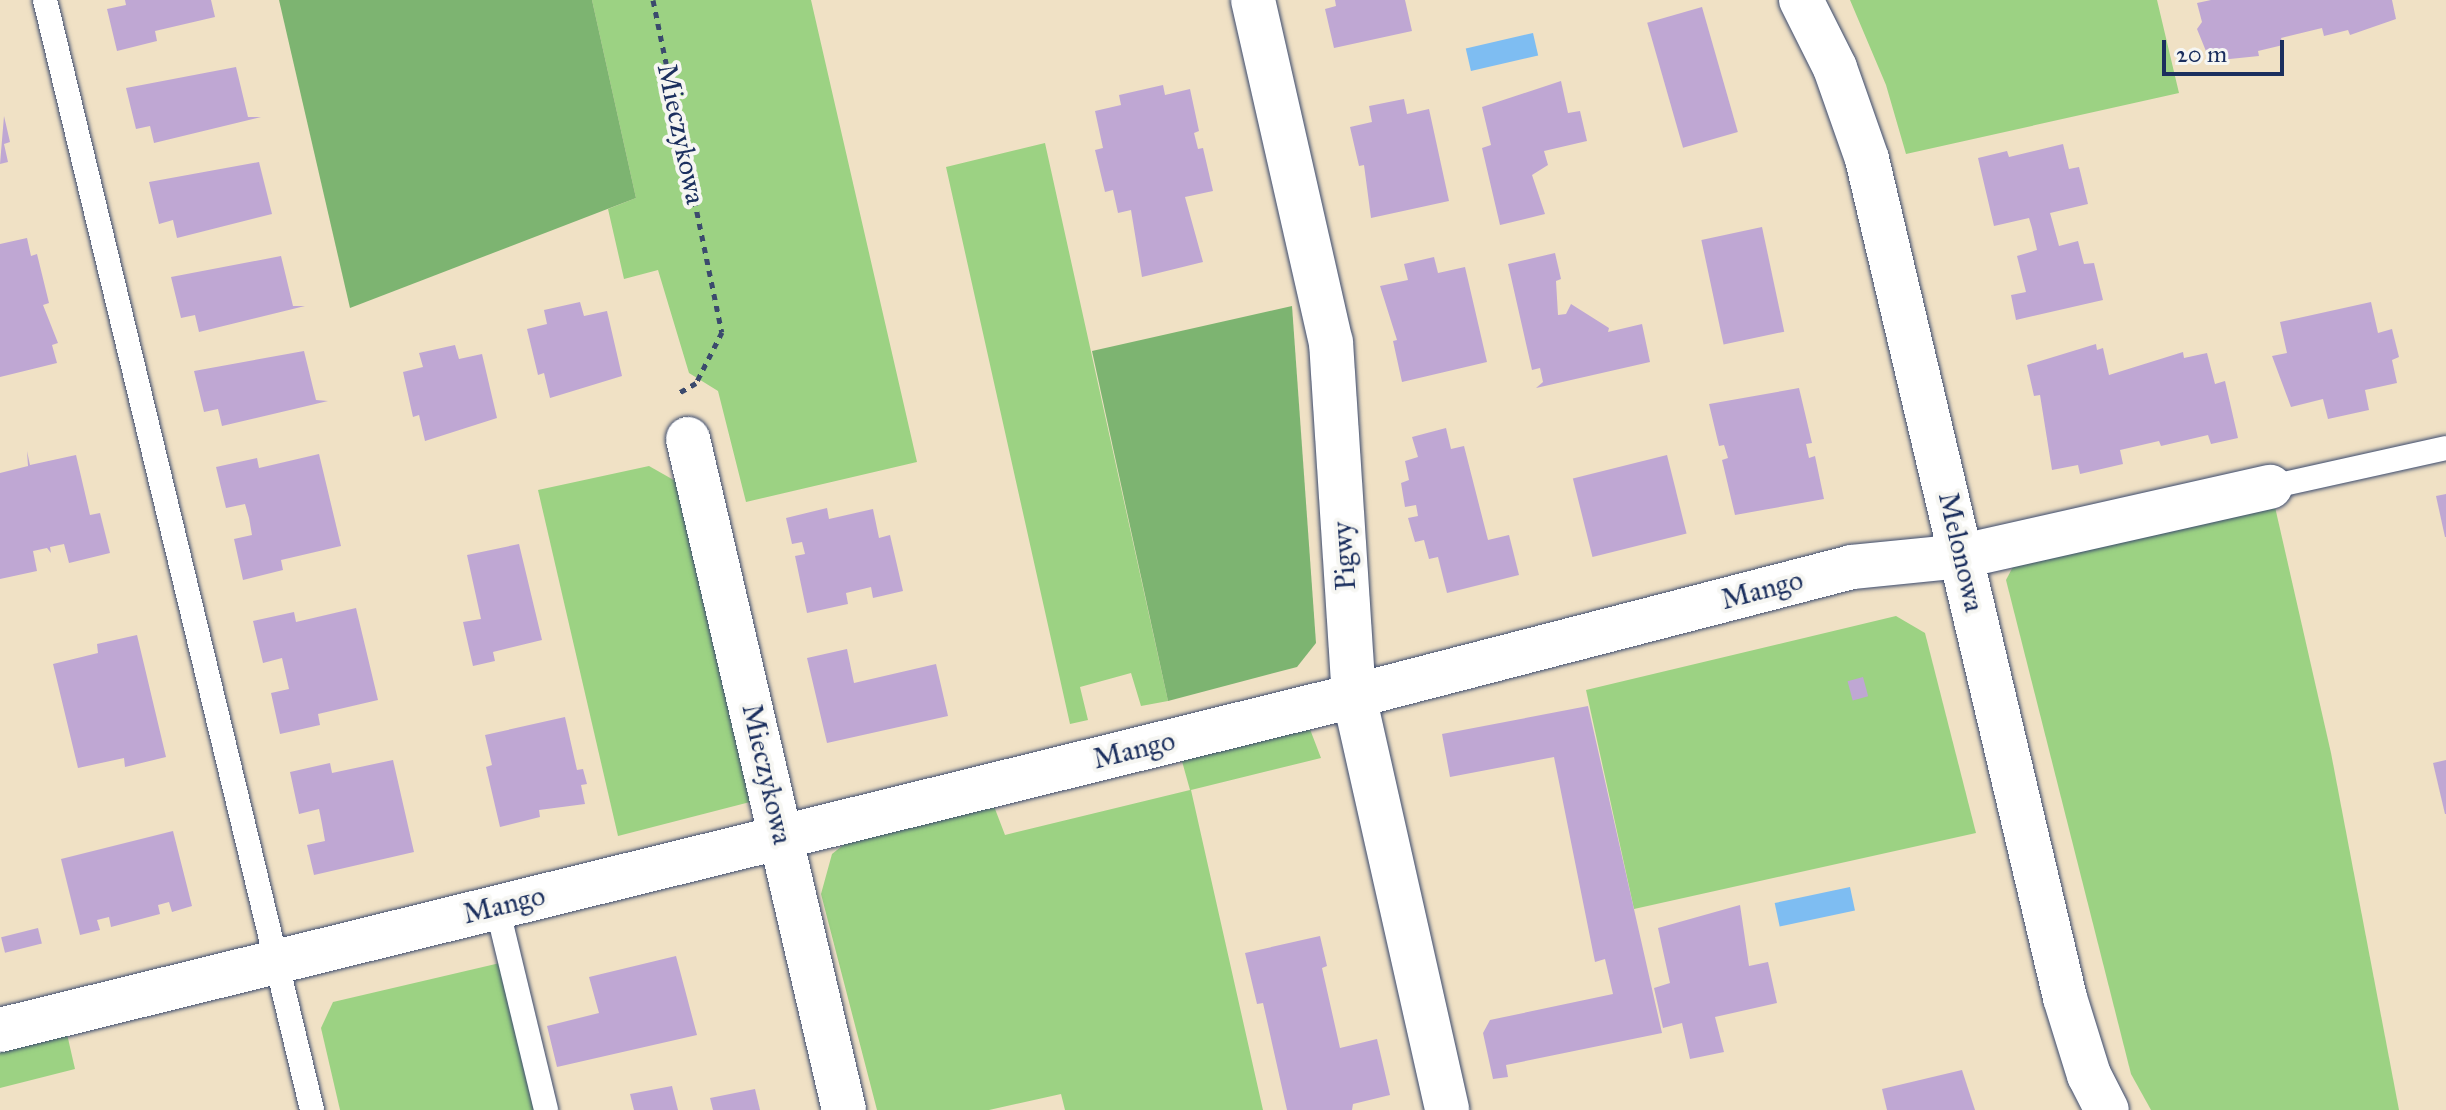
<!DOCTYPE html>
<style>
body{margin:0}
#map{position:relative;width:2446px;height:1110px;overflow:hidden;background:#f0e1c5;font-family:"IM FELL Great Primer",serif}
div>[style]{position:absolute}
.green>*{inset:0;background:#9cd283}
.forest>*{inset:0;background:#7db471}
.water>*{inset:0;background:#7ebdf2;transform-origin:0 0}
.building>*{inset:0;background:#bfa7d3;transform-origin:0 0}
.path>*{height:5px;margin-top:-2.5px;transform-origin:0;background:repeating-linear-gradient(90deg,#3b4a6d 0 6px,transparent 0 12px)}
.roads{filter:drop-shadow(0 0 2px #3b4a6d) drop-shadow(0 0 2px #3b4a6d)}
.lane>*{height:24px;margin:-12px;padding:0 12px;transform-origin:12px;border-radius:12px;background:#fff}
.street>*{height:44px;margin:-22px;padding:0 22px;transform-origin:22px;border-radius:22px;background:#fff}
span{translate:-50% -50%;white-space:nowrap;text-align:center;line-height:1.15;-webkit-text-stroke:8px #f6f6f2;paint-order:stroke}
.street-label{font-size:28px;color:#1b2f5e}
.scale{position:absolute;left:2162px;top:40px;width:122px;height:36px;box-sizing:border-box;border:4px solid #1b2f5e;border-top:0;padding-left:10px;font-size:24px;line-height:28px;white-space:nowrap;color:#1b2f5e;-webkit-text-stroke:6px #f6f6f2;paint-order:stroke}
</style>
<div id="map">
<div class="green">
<div style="clip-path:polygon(592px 0,811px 0,917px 462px,746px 502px,718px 391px,689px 373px,658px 270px,624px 279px,608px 209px,636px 198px)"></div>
<div style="clip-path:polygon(1850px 0,2157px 0,2179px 93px,1906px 154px,1886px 85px)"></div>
<div style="clip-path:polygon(1045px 143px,1168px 701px,1141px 706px,1131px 673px,1080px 687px,1088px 720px,1070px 724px,946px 167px)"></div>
<div style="clip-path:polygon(649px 466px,686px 487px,750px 802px,618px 836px,538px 490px)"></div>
<div style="clip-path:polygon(2275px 507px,2331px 753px,2399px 1110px,2151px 1110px,2131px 1074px,2006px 580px,2017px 559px)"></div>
<div style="clip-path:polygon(1896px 616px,1925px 633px,1976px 833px,1634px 909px,1586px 690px)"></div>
<div style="clip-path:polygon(1308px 724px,1321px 758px,1191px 790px,1263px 1110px,1065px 1110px,1061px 1094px,989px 1110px,877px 1110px,821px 894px,832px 854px,857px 834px,992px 801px,1005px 835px,1190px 790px,1180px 754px)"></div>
<div style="clip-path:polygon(500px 963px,534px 1110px,340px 1110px,321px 1028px,333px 1002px)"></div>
<div style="clip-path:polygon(67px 1034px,75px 1069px,0 1088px,0 1052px)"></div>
</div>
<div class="forest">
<div style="clip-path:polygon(279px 0,592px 0,636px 198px,350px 308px)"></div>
<div style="clip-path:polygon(1292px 306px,1316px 643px,1297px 667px,1168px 701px,1092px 351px)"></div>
</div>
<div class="water">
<div style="left:1533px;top:33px;width:23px;height:69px;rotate:77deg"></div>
<div style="left:1850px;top:887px;width:24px;height:77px;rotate:78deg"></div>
</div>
<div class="building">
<div style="clip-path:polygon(125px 0,211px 0,215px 17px,155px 31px,157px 41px,117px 51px,107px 9px,126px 5px)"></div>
<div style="clip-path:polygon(1335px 0,1405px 0,1412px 31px,1334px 48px,1325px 9px,1336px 6px)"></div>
<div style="clip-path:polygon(2211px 0,2392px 0,2396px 19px,2350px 35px,2348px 30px,2324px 36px,2322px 28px,2281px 38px,2283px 45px,2258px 51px,2259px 56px,2210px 61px,2197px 29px,2202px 22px,2197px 3px)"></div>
<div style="left:1702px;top:7px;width:130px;height:57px;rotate:74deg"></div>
<div style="clip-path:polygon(236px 67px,248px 117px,261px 117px,154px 143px,150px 126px,136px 129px,126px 88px)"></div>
<div style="clip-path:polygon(1561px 81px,1568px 113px,1580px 111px,1587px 141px,1544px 151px,1548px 165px,1532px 175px,1545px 214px,1500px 225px,1482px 148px,1491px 145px,1482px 107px)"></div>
<div style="clip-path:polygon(1163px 85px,1165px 95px,1190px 89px,1199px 131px,1194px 133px,1198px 149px,1203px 148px,1213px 191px,1185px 197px,1203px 262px,1142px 277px,1131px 210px,1118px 213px,1113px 190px,1105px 192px,1095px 150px,1103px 148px,1095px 111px,1121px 105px,1119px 95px)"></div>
<div style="clip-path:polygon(1404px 99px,1407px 114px,1429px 109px,1449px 201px,1371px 218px,1364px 165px,1359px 166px,1350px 127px,1372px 122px,1369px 106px)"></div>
<div style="clip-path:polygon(4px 116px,10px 142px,4px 144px,8px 162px,0 164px)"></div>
<div style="clip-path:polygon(2063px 144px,2069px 169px,2079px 167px,2088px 204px,2050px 213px,2052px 220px,2059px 246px,2078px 241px,2084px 264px,2094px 263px,2103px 300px,2016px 320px,2011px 295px,2026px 292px,2017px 256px,2037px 250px,2032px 228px,2029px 218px,1994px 226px,1978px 158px,2007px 151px,2009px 157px)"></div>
<div style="clip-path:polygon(259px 162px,272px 214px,177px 238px,173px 220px,159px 224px,149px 182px)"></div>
<div style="left:1762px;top:227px;width:107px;height:62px;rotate:78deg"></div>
<div style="clip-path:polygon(27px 238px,31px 256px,37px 254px,49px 303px,43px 305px,58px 343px,52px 345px,57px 363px,0 377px,0 244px)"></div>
<div style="clip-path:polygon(1555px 253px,1561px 279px,1556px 281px,1558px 315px,1566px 314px,1571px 304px,1609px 328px,1608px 332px,1642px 324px,1650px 362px,1536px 388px,1543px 382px,1540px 368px,1532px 370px,1508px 264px)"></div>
<div style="clip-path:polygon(281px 256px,293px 306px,305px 306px,199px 332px,195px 315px,181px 318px,171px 277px)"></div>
<div style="clip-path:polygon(1434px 257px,1438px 273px,1465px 267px,1487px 362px,1402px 382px,1393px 341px,1397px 340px,1380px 286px,1408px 280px,1404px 264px)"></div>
<div style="clip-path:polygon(580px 302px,584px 316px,607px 311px,622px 376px,550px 398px,544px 373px,538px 375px,527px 329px,547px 324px,544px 310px)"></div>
<div style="clip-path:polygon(2371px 302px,2378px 333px,2392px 329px,2399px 357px,2392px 360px,2397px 383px,2365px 390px,2369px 410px,2328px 419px,2323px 399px,2291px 407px,2272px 356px,2287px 353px,2280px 322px)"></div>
<div style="clip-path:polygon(2096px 344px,2097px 350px,2103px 348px,2109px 375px,2183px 352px,2184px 358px,2207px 353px,2215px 384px,2225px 381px,2238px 438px,2211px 444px,2208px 435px,2161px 446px,2159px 441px,2120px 450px,2123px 464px,2080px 474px,2078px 465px,2052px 470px,2040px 395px,2034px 396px,2027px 365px)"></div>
<div style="clip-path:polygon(455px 345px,459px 359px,482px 354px,497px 418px,425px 441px,419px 415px,413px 417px,403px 372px,423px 367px,419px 353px)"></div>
<div style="clip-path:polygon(304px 351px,316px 400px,328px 401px,222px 426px,218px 409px,204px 412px,194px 371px)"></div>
<div style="clip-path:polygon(1799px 388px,1812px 443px,1806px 444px,1809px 458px,1815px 456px,1824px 499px,1735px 515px,1722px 460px,1728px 458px,1724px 445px,1719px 446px,1709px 404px)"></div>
<div style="clip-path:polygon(1446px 428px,1451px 449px,1464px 446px,1488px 540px,1509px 535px,1519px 575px,1447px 593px,1438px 557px,1429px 559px,1424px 540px,1415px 542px,1408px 518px,1418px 516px,1416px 505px,1405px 507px,1401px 483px,1409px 480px,1405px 461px,1418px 457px,1412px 437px)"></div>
<div style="clip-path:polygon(27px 451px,30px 465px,76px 455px,90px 515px,100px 513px,110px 553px,69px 563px,64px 544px,50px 547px,51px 553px,47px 548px,33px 551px,37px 571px,0 579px,0 473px,28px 466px)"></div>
<div style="clip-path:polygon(319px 454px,341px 546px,281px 560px,283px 570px,243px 580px,234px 539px,252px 535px,249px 518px,245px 504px,226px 508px,216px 467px,257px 458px,259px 468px)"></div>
<div style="left:1667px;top:455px;width:81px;height:97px;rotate:76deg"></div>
<div style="clip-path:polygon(2446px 494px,2446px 537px,2445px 537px,2436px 496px)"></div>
<div style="clip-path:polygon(827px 508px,829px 519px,873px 509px,879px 538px,890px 535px,903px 591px,873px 598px,871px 587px,846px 593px,848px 604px,807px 613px,795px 556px,805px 554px,802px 542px,792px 544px,786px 518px)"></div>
<div style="clip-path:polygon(519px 544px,542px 640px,493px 652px,495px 661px,473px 666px,463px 622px,481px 619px,467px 555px)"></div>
<div style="clip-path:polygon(356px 608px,378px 700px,318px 714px,320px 725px,280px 734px,271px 693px,289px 689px,282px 658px,263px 663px,253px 621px,294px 612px,296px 622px)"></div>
<div style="clip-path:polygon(137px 635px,166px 757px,125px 767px,124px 758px,78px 768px,53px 664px,98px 653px,97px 644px)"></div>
<div style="clip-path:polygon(847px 649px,854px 683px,936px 664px,948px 716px,827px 743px,807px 658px)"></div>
<div style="left:1863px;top:677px;width:20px;height:16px;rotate:75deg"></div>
<div style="clip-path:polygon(1588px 706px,1662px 1033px,1506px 1065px,1508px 1077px,1493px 1079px,1483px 1033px,1490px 1020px,1613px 994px,1605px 959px,1595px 962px,1554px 757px,1450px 777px,1442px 734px)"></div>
<div style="clip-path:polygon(565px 717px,577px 770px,583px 769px,587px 784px,581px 785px,585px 804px,539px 810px,540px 817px,500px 827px,486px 767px,492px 765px,485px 735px)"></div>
<div style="clip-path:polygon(393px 760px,414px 852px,314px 875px,307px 845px,325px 841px,322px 824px,319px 809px,299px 814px,290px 772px,330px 763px,332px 773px)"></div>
<div style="clip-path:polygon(2446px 760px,2446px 814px,2445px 814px,2433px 763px)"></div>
<div style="clip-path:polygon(173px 831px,192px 906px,172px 912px,169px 902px,158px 905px,160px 914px,111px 927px,109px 917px,97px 920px,100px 930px,80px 935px,61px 859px)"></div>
<div style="clip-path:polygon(1740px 905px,1749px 966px,1768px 962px,1777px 1003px,1715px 1017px,1724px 1052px,1690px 1059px,1682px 1023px,1663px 1028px,1654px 988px,1670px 983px,1658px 928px)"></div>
<div style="left:38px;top:928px;width:16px;height:38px;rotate:76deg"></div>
<div style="clip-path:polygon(1320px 936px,1327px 966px,1322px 968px,1340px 1048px,1377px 1039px,1390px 1095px,1353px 1104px,1352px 1110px,1287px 1110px,1263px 1003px,1257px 1004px,1245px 953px)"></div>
<div style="clip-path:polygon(676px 956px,697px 1035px,557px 1067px,547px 1026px,599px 1013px,589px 977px)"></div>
<div style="clip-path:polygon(1962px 1070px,1975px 1110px,1887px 1110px,1882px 1089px)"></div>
<div style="clip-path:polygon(672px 1086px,678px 1110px,634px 1110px,630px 1094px)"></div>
<div style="clip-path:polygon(755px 1089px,760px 1110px,713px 1110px,710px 1098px)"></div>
</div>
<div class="path">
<div style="left:653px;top:0;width:339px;rotate:78.3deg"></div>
<div style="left:722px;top:332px;width:57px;rotate:117deg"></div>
<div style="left:696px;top:383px;width:22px;rotate:150deg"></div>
</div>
<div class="roads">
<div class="lane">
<div style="left:45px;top:0;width:1142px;rotate:76.47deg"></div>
<div style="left:2270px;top:487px;width:180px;rotate:-12.5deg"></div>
<div style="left:497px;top:907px;width:209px;rotate:76.4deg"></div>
</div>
<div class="street">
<div style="left:1253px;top:0;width:351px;rotate:77.2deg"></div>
<div style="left:1331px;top:342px;width:355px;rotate:86.3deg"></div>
<div style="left:1354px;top:696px;width:424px;rotate:77.3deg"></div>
<div style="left:1801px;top:0;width:76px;rotate:63.4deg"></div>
<div style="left:1835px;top:68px;width:96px;rotate:70.6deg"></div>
<div style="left:1867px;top:159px;width:862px;rotate:76.72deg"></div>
<div style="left:2065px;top:998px;width:81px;rotate:72.7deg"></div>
<div style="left:2089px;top:1075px;width:39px;rotate:63deg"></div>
<div style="left:688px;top:439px;width:689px;rotate:76.91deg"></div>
<div style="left:0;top:1030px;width:1395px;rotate:-13.86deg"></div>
<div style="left:1354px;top:696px;width:514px;rotate:-14.52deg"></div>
<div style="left:1852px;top:567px;width:112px;rotate:-5.7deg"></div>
<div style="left:1963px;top:556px;width:315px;rotate:-12.7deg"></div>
</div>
</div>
<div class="street-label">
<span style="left:681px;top:134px;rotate:78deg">Mieczykowa</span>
<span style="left:1961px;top:552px;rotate:77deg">Melonowa</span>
<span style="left:1344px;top:556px;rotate:-94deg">Pigwy</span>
<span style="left:1762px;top:590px;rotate:-15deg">Mango</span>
<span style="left:1134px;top:750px;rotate:-14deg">Mango</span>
<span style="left:767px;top:774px;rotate:77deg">Mieczykowa</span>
<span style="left:504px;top:905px;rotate:-14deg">Mango</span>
</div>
<div class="scale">20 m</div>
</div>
